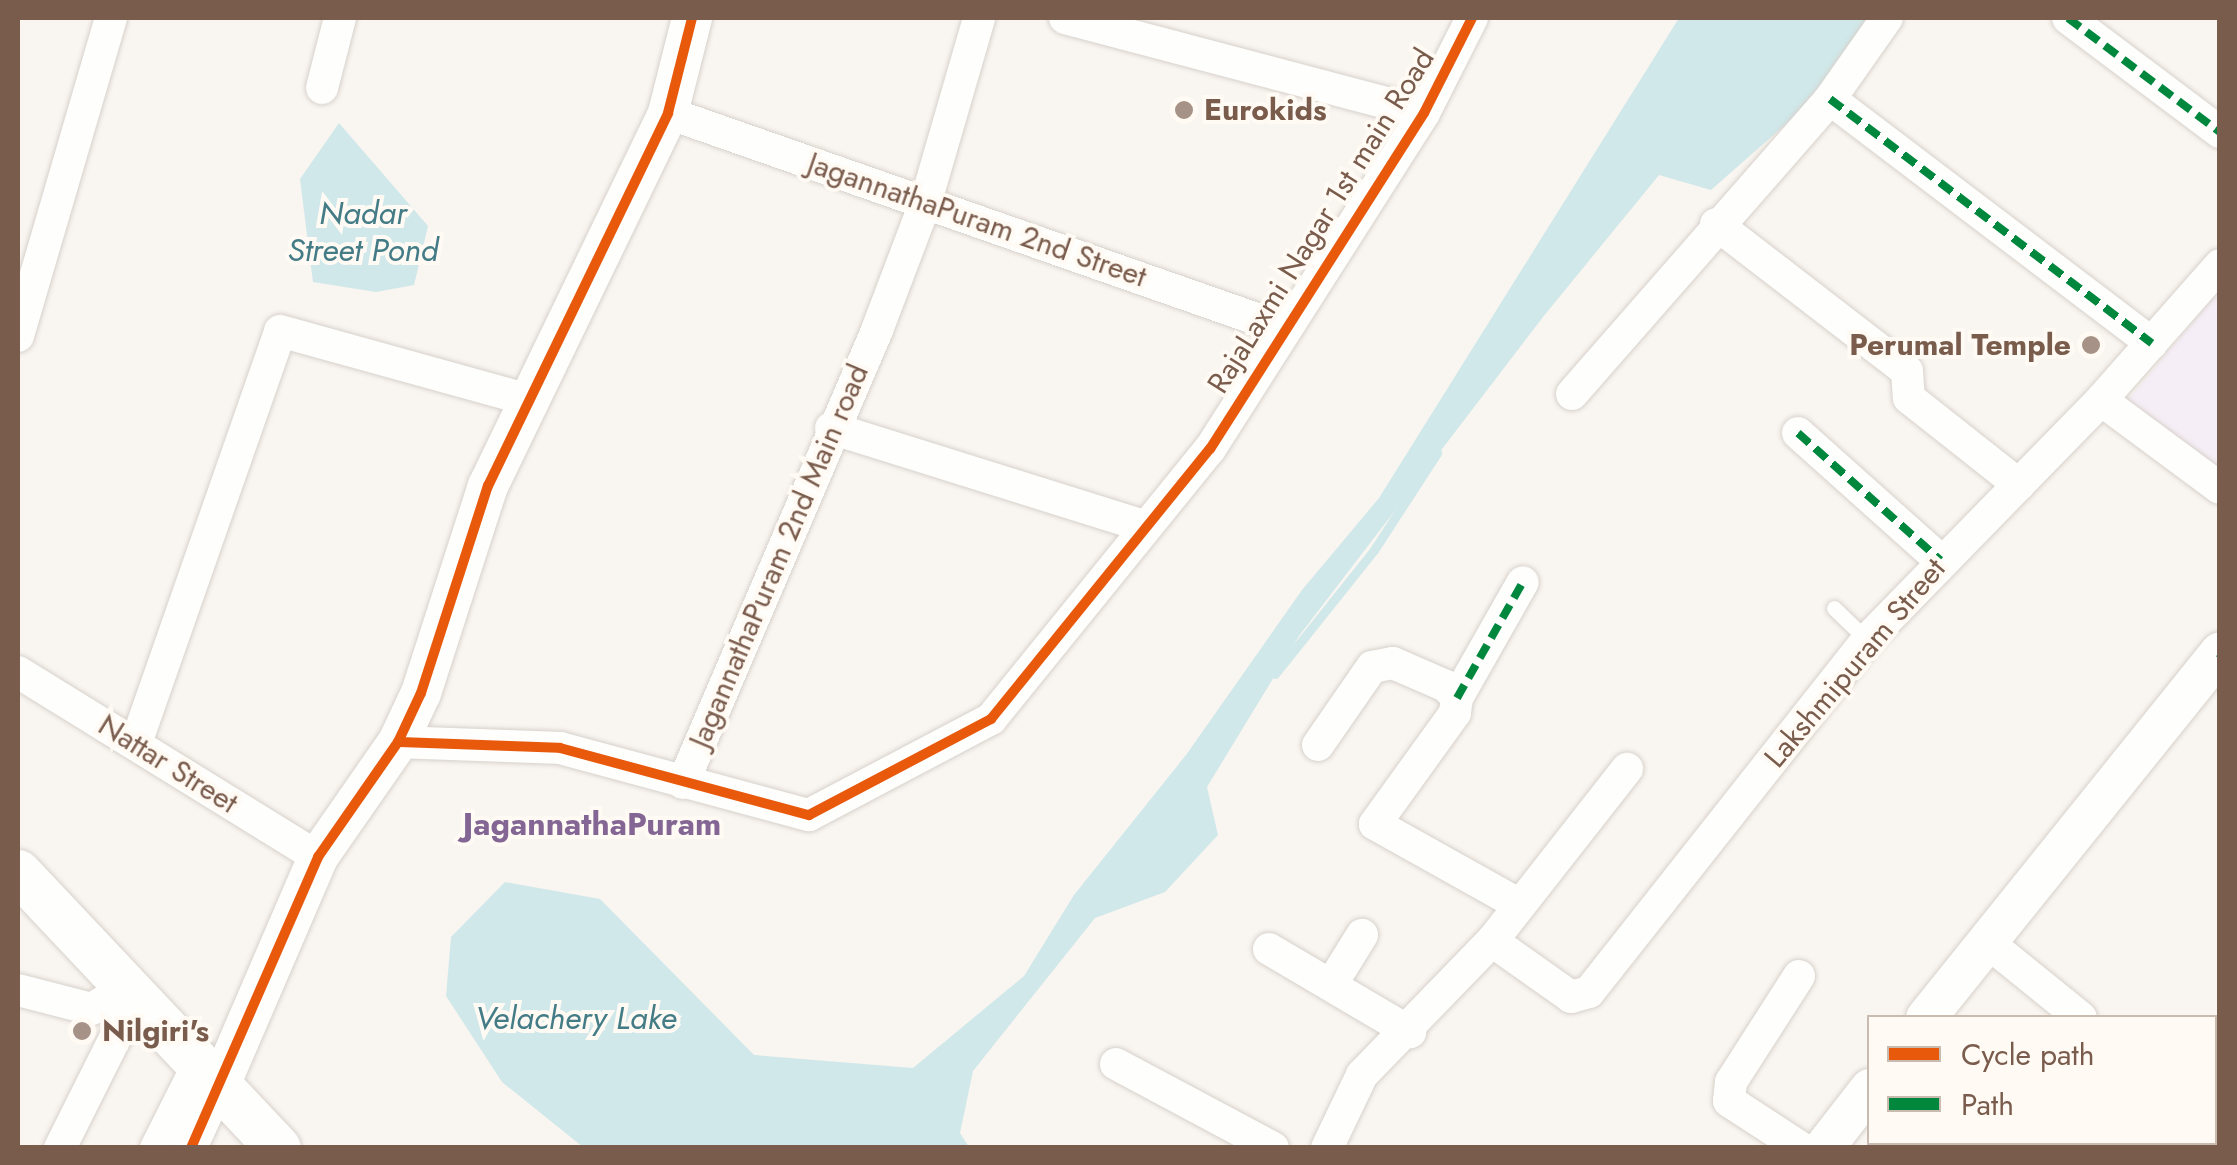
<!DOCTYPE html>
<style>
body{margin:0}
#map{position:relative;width:2237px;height:1165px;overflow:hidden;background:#f9f5f0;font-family:Jost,sans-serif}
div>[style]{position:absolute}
.education>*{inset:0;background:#f6eef6}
.water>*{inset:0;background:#d0e8ea}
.stream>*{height:9px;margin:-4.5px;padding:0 4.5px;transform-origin:4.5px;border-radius:4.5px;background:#d0e8ea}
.roads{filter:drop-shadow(0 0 2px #d7d1cb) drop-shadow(0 0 2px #d7d1cb)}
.service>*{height:15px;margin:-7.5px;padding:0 7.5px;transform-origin:7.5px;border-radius:7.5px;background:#fefefd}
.minor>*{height:32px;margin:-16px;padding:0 16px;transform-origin:16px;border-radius:16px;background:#fefefd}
.tertiary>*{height:40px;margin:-20px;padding:0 20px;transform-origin:20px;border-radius:20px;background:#fefefd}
.secondary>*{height:45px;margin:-22.5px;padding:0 22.5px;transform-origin:22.5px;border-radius:22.5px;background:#fefefd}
.quiet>*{height:8px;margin-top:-4px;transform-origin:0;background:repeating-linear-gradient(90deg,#00873e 0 15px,transparent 0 23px)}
.cycleway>*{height:10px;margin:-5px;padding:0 5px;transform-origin:5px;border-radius:5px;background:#e8590c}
.dots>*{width:28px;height:28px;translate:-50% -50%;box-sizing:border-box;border:5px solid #fffaf3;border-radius:50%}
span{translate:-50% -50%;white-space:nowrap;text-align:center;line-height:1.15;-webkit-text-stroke:8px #fffaf3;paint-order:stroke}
.poi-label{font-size:30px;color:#7a5c4d;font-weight:700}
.left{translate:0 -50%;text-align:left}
.right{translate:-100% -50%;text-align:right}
.street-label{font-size:30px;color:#7a5c4d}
.water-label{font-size:32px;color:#437c86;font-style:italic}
.neighbourhood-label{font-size:32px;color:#846695;font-weight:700}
.frame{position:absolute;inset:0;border:20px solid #7a5c4d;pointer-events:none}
.legend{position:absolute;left:1867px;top:1015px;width:350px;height:130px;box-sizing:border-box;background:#fffaf3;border:2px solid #cabbb1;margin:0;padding:12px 18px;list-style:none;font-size:30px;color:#7a5c4d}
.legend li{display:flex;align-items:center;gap:20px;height:50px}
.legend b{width:50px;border:2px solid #cabbb1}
</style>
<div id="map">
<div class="education">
<div style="clip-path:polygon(2219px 291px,2219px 490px,2122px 407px)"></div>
</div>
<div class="water">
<div style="clip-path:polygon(1679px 18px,1871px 18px,1811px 102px,1711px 190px,1659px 175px,1543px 317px,1299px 636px,1207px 787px,1218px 835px,1165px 892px,1095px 918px,973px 1071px,960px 1133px,969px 1147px,583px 1147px,502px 1082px,446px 996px,451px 937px,505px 882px,600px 899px,754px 1055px,913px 1068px,1024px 976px,1074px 895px,1186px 755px,1302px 590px,1379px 498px)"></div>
<div style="clip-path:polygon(339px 123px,428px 226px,414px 285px,376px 292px,313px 282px,300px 179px)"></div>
</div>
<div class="stream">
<div style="left:1275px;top:674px;width:159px;rotate:-51.4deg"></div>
<div style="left:1374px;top:550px;width:116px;rotate:-57deg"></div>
</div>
<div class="roads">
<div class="service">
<div style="left:1834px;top:608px;width:46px;rotate:44.1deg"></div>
<div style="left:2214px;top:1042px;width:7px;rotate:-34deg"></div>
</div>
<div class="minor">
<div style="left:1065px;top:18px;width:371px;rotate:14.8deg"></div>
<div style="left:2068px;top:18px;width:190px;rotate:36.9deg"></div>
<div style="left:322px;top:88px;width:72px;rotate:-75.6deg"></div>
<div style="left:1830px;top:99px;width:404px;rotate:37.2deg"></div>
<div style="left:668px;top:113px;width:654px;rotate:19.29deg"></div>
<div style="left:1716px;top:224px;width:241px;rotate:37.6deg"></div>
<div style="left:1907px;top:371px;width:27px;rotate:86deg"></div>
<div style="left:1909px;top:398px;width:140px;rotate:38.3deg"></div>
<div style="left:18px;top:336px;width:331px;rotate:-73.7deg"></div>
<div style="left:1572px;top:394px;width:392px;rotate:-48.8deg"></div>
<div style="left:1830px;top:99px;width:99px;rotate:-54.9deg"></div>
<div style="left:2101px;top:400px;width:148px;rotate:36.5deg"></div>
<div style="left:831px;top:428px;width:327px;rotate:17.4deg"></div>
<div style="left:1798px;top:433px;width:191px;rotate:41.8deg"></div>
<div style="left:18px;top:672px;width:352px;rotate:31.7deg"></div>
<div style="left:1457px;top:698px;width:133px;rotate:-60.4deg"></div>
<div style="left:398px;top:742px;width:162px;rotate:2.1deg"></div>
<div style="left:560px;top:748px;width:258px;rotate:15.1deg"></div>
<div style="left:809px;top:815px;width:206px;rotate:-27.8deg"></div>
<div style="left:991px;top:719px;width:348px;rotate:-51deg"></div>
<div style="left:1210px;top:449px;width:398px;rotate:-57.5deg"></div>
<div style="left:1424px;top:113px;width:106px;rotate:-63.2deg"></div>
<div style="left:136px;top:743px;width:436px;rotate:-70.7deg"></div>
<div style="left:280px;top:331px;width:257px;rotate:15.5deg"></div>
<div style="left:1318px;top:745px;width:95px;rotate:-55.3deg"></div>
<div style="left:1372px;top:667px;width:21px;rotate:-11deg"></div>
<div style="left:1393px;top:663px;width:58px;rotate:23.5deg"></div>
<div style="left:1446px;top:686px;width:16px;rotate:47deg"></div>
<div style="left:1457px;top:698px;width:15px;rotate:98deg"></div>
<div style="left:1455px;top:713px;width:137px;rotate:125.8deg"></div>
<div style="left:1375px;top:824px;width:166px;rotate:29.2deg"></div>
<div style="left:683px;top:783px;width:493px;rotate:-66.8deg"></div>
<div style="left:877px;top:330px;width:138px;rotate:-69.2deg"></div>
<div style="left:926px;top:201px;width:191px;rotate:-73.8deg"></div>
<div style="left:1492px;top:941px;width:97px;rotate:35.3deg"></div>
<div style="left:1571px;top:997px;width:19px;rotate:-16deg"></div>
<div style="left:1589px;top:992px;width:449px;rotate:-51.7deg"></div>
<div style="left:1867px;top:640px;width:335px;rotate:-45.7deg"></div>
<div style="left:2101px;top:400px;width:180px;rotate:-48.6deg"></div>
<div style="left:1986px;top:941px;width:122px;rotate:39deg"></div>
<div style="left:1269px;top:949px;width:164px;rotate:30.5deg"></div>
<div style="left:1799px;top:976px;width:126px;rotate:122.7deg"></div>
<div style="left:1731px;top:1082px;width:19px;rotate:96deg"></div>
<div style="left:1729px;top:1101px;width:86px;rotate:33.1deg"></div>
<div style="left:1331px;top:985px;width:59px;rotate:-58.2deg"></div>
<div style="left:18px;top:990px;width:76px;rotate:14.4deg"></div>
<div style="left:92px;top:1009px;width:41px;rotate:-32.2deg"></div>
<div style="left:1116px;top:1064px;width:178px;rotate:28.1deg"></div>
<div style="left:60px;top:1148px;width:170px;rotate:-63.4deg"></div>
<div style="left:156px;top:1148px;width:95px;rotate:-63.2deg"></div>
<div style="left:191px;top:1148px;width:69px;rotate:-65.3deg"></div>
<div style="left:1327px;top:1148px;width:81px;rotate:-64.4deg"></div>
<div style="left:1362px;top:1075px;width:187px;rotate:-45.9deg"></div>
<div style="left:1492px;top:941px;width:219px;rotate:-51.9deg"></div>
<div style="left:2116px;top:1148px;width:8px;rotate:-50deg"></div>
</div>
<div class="tertiary">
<div style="left:1926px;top:1018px;width:469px;rotate:-51.2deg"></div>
<div style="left:220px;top:1085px;width:248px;rotate:-66.7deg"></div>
<div style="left:318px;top:857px;width:140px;rotate:-55.2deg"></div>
<div style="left:398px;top:742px;width:54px;rotate:-64.9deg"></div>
<div style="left:421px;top:693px;width:218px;rotate:-72.1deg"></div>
<div style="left:488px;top:486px;width:414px;rotate:-64.2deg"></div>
<div style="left:668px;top:113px;width:98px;rotate:-75.8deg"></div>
<div style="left:1824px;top:1148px;width:75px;rotate:-52.1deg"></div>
</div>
<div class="secondary">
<div style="left:18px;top:872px;width:379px;rotate:46.7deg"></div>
</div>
</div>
<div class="quiet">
<div style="left:2068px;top:18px;width:190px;rotate:36.9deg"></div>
<div style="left:1830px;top:99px;width:404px;rotate:37.2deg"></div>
<div style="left:1798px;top:433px;width:191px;rotate:41.8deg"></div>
<div style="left:2218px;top:653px;width:2px;rotate:27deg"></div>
<div style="left:1457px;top:698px;width:133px;rotate:-60.4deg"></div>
</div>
<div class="cycleway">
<div style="left:398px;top:742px;width:162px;rotate:2.1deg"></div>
<div style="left:560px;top:748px;width:258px;rotate:15.1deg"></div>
<div style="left:809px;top:815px;width:206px;rotate:-27.8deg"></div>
<div style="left:991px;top:719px;width:348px;rotate:-51deg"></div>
<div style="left:1210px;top:449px;width:398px;rotate:-57.5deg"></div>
<div style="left:1424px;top:113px;width:106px;rotate:-63.2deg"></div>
<div style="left:191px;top:1148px;width:318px;rotate:-66.4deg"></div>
<div style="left:318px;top:857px;width:140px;rotate:-55.2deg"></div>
<div style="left:398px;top:742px;width:54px;rotate:-64.9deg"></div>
<div style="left:421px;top:693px;width:218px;rotate:-72.1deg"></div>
<div style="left:488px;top:486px;width:414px;rotate:-64.2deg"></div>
<div style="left:668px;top:113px;width:98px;rotate:-75.8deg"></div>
</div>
<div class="dots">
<div style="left:1184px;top:110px;background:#a69286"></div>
<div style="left:2091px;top:345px;background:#a69286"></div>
<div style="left:82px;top:1031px;background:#a69286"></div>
</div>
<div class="poi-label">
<span class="left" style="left:1204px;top:110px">Eurokids</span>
<span class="right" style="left:2071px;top:345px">Perumal Temple</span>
<span class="left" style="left:102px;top:1031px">Nilgiri's</span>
</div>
<div class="street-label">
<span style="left:977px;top:220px;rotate:19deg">JagannathaPuram 2nd Street</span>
<span style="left:1321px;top:221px;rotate:-58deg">RajaLaxmi Nagar 1st main Road</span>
<span style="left:779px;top:556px;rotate:-67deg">JagannathaPuram 2nd Main road</span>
<span style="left:1855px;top:663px;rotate:-50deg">Lakshmipuram Street</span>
<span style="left:168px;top:764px;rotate:32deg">Nattar Street</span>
</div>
<div class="water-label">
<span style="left:363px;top:232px">Nadar<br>Street Pond</span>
<span style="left:576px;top:1018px">Velachery Lake</span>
</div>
<div class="neighbourhood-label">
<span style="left:592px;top:824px">JagannathaPuram</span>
</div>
<div class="frame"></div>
<ul class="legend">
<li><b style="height:12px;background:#e8590c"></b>Cycle path</li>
<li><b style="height:12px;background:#00873e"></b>Path</li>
</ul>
</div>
